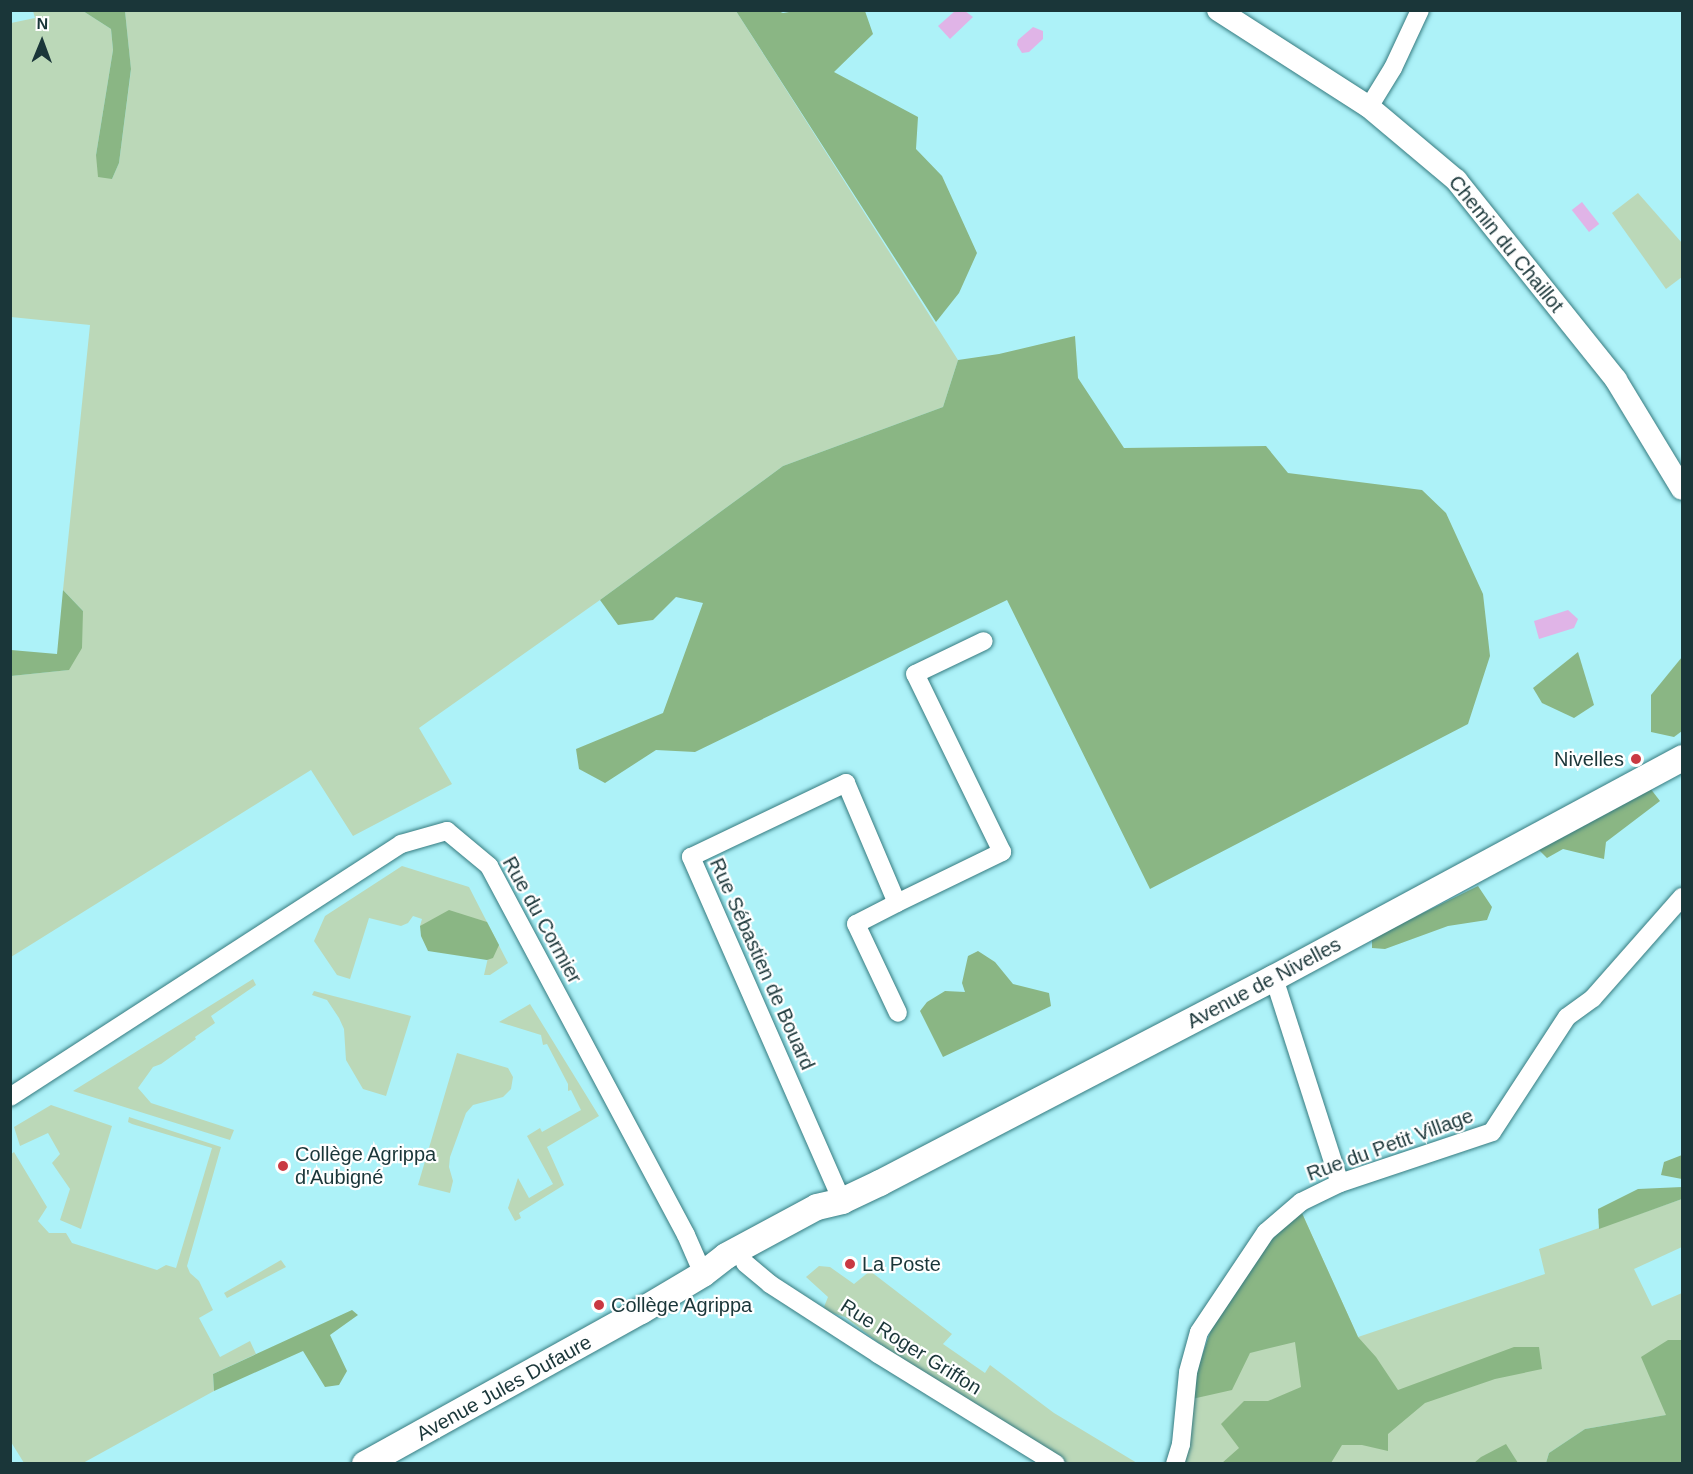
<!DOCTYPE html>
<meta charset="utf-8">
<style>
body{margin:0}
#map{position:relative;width:1693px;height:1474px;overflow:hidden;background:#adf2f8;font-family:Helvetica,sans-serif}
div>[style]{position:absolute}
.green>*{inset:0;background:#bbd8b8}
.forest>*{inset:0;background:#8ab684}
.water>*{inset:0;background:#e0b4e7;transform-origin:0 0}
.roads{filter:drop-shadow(0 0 2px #367b80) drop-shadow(0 0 2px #367b80)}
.minor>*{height:18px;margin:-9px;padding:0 9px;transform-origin:9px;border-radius:9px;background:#fff}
.tertiary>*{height:22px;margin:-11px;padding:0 11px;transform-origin:11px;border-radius:11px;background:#fff}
.secondary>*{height:26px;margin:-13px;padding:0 13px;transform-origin:13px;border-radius:13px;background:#fff}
.dots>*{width:16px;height:16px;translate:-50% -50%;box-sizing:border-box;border:3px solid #fff;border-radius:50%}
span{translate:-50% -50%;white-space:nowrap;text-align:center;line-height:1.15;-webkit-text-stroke:4.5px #fff;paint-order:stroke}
.street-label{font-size:20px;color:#1a3639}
.poi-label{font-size:20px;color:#1a3639}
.right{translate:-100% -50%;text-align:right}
.left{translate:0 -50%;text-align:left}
.frame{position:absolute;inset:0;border:12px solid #1a3639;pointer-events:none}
.north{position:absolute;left:12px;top:12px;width:60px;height:60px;-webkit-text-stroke:4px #fff;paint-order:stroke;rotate:1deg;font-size:16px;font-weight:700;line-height:24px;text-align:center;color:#1a3639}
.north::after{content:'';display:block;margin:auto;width:21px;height:27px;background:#1a3639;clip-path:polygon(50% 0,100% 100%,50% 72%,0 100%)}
</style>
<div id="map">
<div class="green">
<div style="clip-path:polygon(33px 11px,83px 11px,111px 29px,113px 50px,96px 155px,112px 179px,119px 163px,131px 70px,125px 11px,736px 11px,958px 360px,943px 407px,783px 466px,600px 600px,419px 728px,452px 784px,353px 836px,311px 770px,11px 957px,11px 676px,68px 670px,83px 611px,63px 590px,90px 325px,11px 317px,11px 23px,35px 18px)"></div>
<div style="clip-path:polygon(1638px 193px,1682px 243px,1682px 277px,1666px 289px,1612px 213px)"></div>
<div style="clip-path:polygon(402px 866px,469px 887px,508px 963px,490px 975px,484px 975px,490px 949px,420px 926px,422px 919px,413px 916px,408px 923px,401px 926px,369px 918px,350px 979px,337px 975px,314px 941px,325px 916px)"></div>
<div style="clip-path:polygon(253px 979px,256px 985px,211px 1016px,215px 1023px,195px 1037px,196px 1039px,161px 1064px,153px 1067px,138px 1088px,151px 1103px,234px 1130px,230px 1140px,73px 1091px)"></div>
<div style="clip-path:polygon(314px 991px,411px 1016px,386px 1096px,363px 1089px,346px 1060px,344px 1029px,339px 1018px,327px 1000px,312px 995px)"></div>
<div style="clip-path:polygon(530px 1004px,599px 1116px,547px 1147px,564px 1185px,519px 1213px,521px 1218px,515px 1221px,508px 1208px,518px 1178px,529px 1198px,553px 1184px,527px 1136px,540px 1128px,542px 1132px,581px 1110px,571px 1090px,568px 1091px,568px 1084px,547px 1044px,543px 1045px,541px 1035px,499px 1022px)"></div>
<div style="clip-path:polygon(457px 1053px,508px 1068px,513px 1077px,511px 1089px,503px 1097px,473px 1105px,466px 1113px,450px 1157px,449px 1167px,453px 1181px,450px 1193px,418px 1185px)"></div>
<div style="clip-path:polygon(51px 1105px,112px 1126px,81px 1229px,60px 1220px,70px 1189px,52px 1163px,60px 1154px,48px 1133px,20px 1146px,14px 1127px)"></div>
<div style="clip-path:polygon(129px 1117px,221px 1147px,187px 1266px,190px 1273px,199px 1281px,213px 1310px,199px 1318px,220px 1357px,250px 1341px,256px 1354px,213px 1374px,214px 1391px,83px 1463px,24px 1463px,11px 1442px,10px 1155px,14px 1152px,47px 1207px,38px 1221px,49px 1233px,66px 1233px,72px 1243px,157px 1270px,166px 1265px,176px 1268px,212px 1148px,132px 1124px,128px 1122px)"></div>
<div style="clip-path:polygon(1682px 1199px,1682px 1247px,1634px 1269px,1652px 1306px,1682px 1293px,1682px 1340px,1668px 1340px,1667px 1415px,1585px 1429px,1549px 1453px,1546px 1463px,1180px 1464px,1199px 1365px,1301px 1211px,1358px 1337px,1545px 1274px,1539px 1249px)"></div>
<div style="clip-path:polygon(281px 1260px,286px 1267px,227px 1298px,224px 1293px)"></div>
<div style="clip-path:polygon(819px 1266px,830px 1267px,854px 1284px,870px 1271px,952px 1334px,943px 1344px,985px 1373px,990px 1365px,1054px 1413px,1137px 1463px,1067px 1463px,918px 1373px,845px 1317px,827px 1311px,824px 1307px,828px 1297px,806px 1277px)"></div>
</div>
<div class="forest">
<div style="clip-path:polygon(83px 11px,125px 11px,131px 69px,119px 163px,112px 179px,98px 177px,96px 155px,113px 50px,111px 29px)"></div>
<div style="clip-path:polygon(795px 11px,865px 11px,873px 34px,834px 72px,918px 117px,916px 149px,942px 176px,977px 253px,959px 293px,936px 322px,736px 11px,778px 11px,783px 13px)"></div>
<div style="clip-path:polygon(1075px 336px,1078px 378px,1124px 448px,1266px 446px,1288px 473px,1422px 490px,1446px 513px,1483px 594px,1490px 656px,1468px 724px,1150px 889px,1007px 600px,695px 752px,656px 750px,605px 783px,579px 769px,576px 749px,663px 713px,703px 603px,676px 597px,653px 620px,618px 625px,600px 600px,783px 466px,943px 407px,958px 360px,999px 354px)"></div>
<div style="clip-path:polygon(63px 590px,83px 611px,82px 648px,69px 670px,11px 676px,11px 650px,57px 654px)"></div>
<div style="clip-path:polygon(1578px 652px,1594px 705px,1574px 718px,1542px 703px,1533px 688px)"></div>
<div style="clip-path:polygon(1682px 657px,1682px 731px,1674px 737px,1651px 732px,1651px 695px)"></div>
<div style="clip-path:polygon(1650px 788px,1660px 801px,1606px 842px,1604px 859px,1563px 849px,1547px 858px,1536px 847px)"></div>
<div style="clip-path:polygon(1478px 886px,1492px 907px,1487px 920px,1448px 926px,1385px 949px,1372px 948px,1372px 938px)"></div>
<div style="clip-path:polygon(449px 910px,487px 922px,499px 945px,493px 958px,487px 960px,428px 951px,421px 936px,420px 926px)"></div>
<div style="clip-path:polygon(978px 951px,995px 962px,1013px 984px,1049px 993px,1051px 1006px,943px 1057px,920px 1011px,927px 1002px,945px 991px,965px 992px,962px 983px,968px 956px)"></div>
<div style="clip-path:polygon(1682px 1155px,1682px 1179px,1661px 1175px,1664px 1162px)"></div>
<div style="clip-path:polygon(1682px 1187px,1682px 1199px,1599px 1229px,1598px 1209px,1638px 1189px)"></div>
<div style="clip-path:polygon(1301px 1211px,1358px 1337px,1376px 1357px,1398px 1390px,1514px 1347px,1539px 1347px,1542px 1369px,1495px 1379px,1425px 1403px,1388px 1434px,1388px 1451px,1362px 1445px,1342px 1445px,1331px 1463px,1222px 1463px,1239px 1448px,1221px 1424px,1244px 1401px,1268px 1401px,1301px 1387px,1295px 1342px,1250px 1353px,1232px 1390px,1192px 1399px,1199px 1365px,1217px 1312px,1260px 1251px)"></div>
<div style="clip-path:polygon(352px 1310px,358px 1315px,330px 1335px,347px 1371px,339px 1385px,325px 1387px,303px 1351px,214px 1391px,213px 1374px)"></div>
<div style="clip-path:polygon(1668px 1340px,1682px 1340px,1682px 1463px,1546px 1463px,1549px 1453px,1585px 1429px,1666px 1415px,1641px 1357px)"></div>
<div style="clip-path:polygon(1506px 1444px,1518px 1463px,1474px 1463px,1481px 1457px)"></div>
</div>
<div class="water">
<div style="clip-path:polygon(955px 11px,965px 11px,973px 17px,950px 39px,938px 26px)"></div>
<div style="clip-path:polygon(1033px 27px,1043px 31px,1043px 39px,1029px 52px,1022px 53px,1017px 45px,1018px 40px)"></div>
<div style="left:1582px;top:202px;width:28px;height:13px;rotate:52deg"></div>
<div style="clip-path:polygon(1568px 610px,1578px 619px,1574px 628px,1539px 639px,1534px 621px)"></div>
</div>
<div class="roads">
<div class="minor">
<div style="left:1369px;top:107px;width:46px;rotate:-58.4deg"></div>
<div style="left:1393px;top:68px;width:64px;rotate:-65deg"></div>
<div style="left:897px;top:903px;width:46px;rotate:152.9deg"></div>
<div style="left:856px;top:924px;width:98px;rotate:64.7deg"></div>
<div style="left:1274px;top:978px;width:215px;rotate:72.2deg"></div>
<div style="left:10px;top:1097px;width:466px;rotate:-32.9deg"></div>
<div style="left:401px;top:844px;width:48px;rotate:-15.8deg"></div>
<div style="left:447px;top:831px;width:55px;rotate:39.8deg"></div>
<div style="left:489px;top:866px;width:418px;rotate:61.9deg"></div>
<div style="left:686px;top:1235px;width:43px;rotate:66.4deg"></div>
<div style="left:842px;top:1201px;width:376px;rotate:-113.7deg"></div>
<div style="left:691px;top:857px;width:172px;rotate:-25.5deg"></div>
<div style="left:846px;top:783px;width:130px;rotate:67deg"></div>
<div style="left:897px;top:903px;width:117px;rotate:-25.9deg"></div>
<div style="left:1002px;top:852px;width:198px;rotate:-116deg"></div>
<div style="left:915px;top:674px;width:76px;rotate:-25.6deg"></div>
<div style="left:745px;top:1263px;width:33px;rotate:40deg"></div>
<div style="left:770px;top:1284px;width:129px;rotate:32.9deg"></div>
<div style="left:878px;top:1354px;width:209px;rotate:31.7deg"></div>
<div style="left:1175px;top:1464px;width:21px;rotate:-73deg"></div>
<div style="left:1181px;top:1444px;width:72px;rotate:-84.4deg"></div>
<div style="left:1188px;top:1372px;width:41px;rotate:-74.6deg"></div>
<div style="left:1199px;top:1332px;width:120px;rotate:-56.2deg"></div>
<div style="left:1266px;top:1232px;width:46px;rotate:-40.6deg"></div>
<div style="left:1301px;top:1202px;width:43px;rotate:-26deg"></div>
<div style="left:1340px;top:1183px;width:160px;rotate:-18.5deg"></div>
<div style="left:1492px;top:1132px;width:137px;rotate:-56.9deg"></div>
<div style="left:1567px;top:1017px;width:32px;rotate:-36deg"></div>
<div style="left:1593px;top:998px;width:135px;rotate:-48.6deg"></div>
</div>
<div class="tertiary">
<div style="left:1218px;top:10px;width:179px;rotate:32.7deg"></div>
<div style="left:1369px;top:107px;width:114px;rotate:40deg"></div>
<div style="left:1456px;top:180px;width:256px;rotate:51.3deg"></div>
<div style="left:1616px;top:380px;width:127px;rotate:58.8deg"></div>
</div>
<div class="secondary">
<div style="left:365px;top:1464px;width:316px;rotate:-29deg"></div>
<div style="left:641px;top:1311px;width:72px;rotate:-30.8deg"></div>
<div style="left:703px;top:1274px;width:29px;rotate:-38deg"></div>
<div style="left:726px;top:1256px;width:103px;rotate:-28.3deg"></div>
<div style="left:817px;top:1207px;width:26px;rotate:-13deg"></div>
<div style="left:842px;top:1201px;width:42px;rotate:-25.3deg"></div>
<div style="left:880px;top:1183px;width:444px;rotate:-27.5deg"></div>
<div style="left:1274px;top:978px;width:464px;rotate:-28.3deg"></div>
</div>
</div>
<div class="dots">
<div style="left:1636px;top:759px;background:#c93942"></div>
<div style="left:283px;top:1166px;background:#c93942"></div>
<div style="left:850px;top:1264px;background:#c93942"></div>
<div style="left:599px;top:1305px;background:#c93942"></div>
</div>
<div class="street-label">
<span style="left:1506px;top:244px;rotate:51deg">Chemin du Chaillot</span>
<span style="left:542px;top:920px;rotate:61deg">Rue du Cormier</span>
<span style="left:762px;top:964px;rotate:66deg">Rue Sébastien de Bouard</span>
<span style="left:1264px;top:983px;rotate:-28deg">Avenue de Nivelles</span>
<span style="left:1390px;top:1145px;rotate:-20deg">Rue du Petit Village</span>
<span style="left:911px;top:1347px;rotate:32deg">Rue Roger Griffon</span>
<span style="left:504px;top:1388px;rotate:-29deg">Avenue Jules Dufaure</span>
</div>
<div class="poi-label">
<span class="right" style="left:1624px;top:759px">Nivelles</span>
<span class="left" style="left:295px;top:1166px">Collège Agrippa<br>d'Aubigné</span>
<span class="left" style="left:862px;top:1264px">La Poste</span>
<span class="left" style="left:611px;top:1305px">Collège Agrippa</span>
</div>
<div class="frame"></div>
<div class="north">N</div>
</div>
